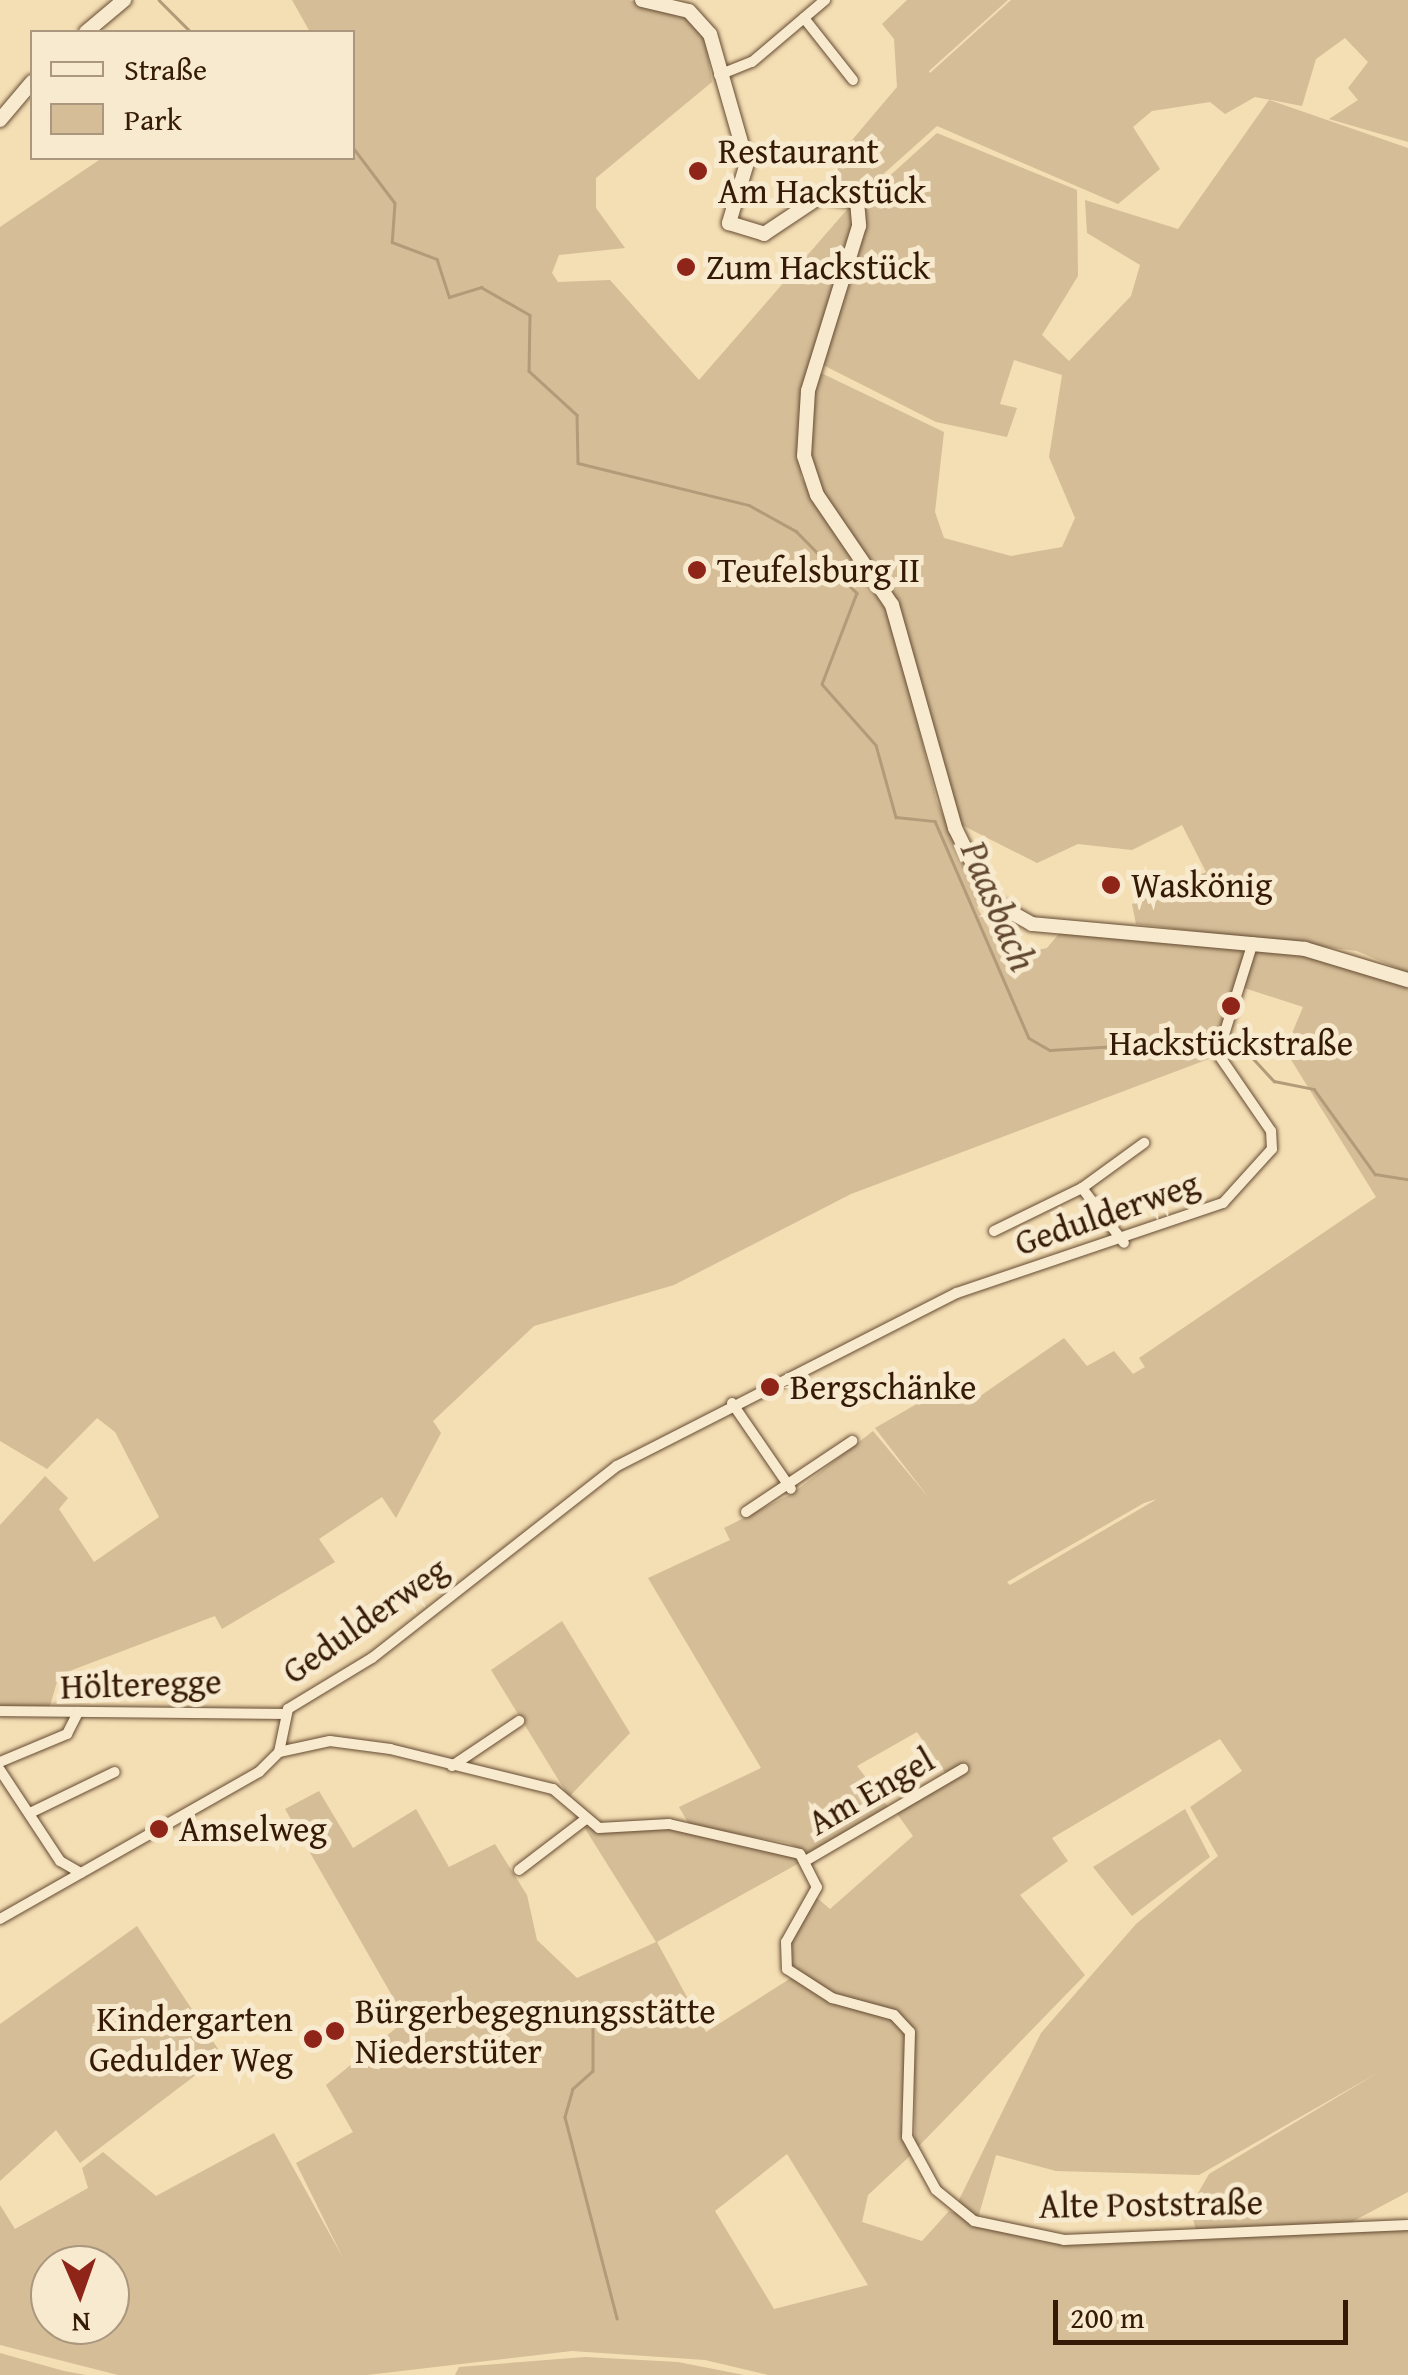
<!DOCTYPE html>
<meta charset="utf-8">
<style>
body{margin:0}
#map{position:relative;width:1408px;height:2375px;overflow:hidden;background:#f4deb4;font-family:"Gentium Book Plus",serif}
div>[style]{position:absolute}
.green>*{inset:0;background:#d4bd97}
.stream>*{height:2.5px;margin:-1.25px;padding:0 1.25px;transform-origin:1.25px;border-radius:1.25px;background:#b39b79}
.roads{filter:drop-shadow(0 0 2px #654b32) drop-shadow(0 0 2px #654b32)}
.street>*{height:10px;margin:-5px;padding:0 5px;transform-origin:5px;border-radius:5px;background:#f8eace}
.secondary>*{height:14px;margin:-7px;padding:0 7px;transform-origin:7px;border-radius:7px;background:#f8eace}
.dots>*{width:28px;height:28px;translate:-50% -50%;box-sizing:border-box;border:5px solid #f8eace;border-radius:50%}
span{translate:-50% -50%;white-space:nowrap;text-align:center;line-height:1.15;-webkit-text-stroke:10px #f8eace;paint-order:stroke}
.poi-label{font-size:35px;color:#351a07}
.left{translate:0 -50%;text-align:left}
.right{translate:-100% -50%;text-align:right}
.street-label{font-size:35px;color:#351a07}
.water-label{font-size:38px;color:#61472f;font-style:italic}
.legend{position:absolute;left:30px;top:30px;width:325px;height:130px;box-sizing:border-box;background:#f8eace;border:2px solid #aa977e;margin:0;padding:12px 18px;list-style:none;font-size:30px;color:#351a07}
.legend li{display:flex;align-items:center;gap:20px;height:50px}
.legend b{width:50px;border:2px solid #aa977e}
.north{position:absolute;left:30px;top:2245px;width:100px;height:100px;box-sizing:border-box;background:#f8eace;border:2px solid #aa977e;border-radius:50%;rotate:178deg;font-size:28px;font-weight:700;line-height:40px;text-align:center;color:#351a07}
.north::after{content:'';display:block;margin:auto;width:35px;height:45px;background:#8f2418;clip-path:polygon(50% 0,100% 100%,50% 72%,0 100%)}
.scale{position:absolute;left:1053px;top:2300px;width:295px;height:45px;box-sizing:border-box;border:5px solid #351a07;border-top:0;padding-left:12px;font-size:30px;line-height:35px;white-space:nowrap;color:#351a07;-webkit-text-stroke:8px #f8eace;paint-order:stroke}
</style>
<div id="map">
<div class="green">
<div style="clip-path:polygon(292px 0,629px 0,688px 15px,704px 32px,712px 82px,596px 178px,596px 208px,625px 248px,559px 255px,552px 273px,558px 282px,610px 280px,699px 380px,851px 205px,853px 229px,799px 414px,801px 477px,892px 620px,937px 802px,983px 901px,977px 907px,1000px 948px,1017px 955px,1047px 948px,1062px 930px,1241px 949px,1244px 957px,1214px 1057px,851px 1194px,674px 1285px,534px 1326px,433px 1421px,441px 1433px,396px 1518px,382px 1497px,319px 1539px,335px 1562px,222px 1629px,215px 1616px,59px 1675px,49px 1709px,21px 1711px,0 1706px,0 1525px,45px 1476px,68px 1498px,59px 1509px,94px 1562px,159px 1517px,115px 1432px,97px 1418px,47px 1469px,0 1441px,0 227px,102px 158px,352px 158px,352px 32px,310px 32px)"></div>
<div style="clip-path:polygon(907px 0,1008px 0,929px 71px,930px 73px,1011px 0,1408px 0,1408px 142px,1329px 119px,1358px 100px,1348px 88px,1368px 62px,1345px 38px,1316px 59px,1302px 106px,1255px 97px,1225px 114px,1210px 102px,1152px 111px,1133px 127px,1160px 169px,1118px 204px,937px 126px,860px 195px,840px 184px,836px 159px,897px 87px,894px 39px,882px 24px)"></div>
<div style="clip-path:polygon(1269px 100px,1408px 148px,1408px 973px,1357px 951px,1136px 924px,1132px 904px,1206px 872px,1182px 825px,1132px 850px,1078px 844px,1037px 863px,960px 824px,900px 614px,818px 490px,806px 442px,817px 371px,944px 432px,935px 512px,944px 538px,1011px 556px,1062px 547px,1075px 518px,1049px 457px,1062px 375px,1014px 360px,1000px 404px,1017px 408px,1007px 437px,936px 422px,821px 364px,863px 200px,937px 133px,1077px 190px,1078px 276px,1042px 335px,1069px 361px,1131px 296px,1140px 265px,1087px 233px,1085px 200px,1178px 229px)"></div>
<div style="clip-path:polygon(evenodd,1255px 947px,1352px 963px,1408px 988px,1408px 2192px,1346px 2225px,1243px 2232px,1196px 2231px,1190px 2207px,1209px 2174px,1379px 2072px,1199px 2175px,1056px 2171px,996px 2155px,978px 2218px,956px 2206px,1041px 2033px,1136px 1924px,1218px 1856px,1190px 1807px,1242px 1771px,1220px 1739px,1052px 1838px,1068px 1861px,1020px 1895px,1085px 1975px,915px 2150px,914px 2035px,898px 2014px,832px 1996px,792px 1972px,786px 1952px,816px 1897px,830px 1909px,913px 1836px,895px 1811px,946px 1774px,917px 1732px,857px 1766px,889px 1808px,811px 1855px,789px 1843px,690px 1826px,679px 1807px,761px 1768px,648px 1578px,730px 1540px,724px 1528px,793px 1493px,873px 1431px,929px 1498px,875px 1428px,955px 1382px,973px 1401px,1064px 1338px,1087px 1366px,1114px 1351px,1133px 1374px,1145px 1367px,1139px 1358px,1376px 1197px,1285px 1050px,1303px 1007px,1241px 987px,1255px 947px,1157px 1499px,1010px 1585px,1007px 1582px,1144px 1503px,1157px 1499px)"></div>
<div style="clip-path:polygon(562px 1621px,630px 1733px,569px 1797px,491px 1670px)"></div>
<div style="clip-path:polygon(evenodd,319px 1791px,353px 1848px,416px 1809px,449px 1867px,495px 1844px,527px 1895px,537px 1940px,577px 1978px,656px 1942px,584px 1827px,665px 1828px,788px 1853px,801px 1862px,657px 1942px,706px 2032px,791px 1978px,892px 2019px,907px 2034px,901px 2123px,911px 2155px,868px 2195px,862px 2222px,922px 2241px,949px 2211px,1045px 2241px,1408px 2228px,1408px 2375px,768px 2375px,705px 2360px,572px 2351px,367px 2375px,118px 2375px,0 2345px,0 2205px,15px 2229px,88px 2188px,82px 2168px,103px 2152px,156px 2196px,274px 2133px,343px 2258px,296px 2163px,353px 2132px,326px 2085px,406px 2020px,285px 1809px,319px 1791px,787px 2154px,868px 2285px,774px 2309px,715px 2211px,787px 2154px,319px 1791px,50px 2265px,110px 2265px,110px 2325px,50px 2325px,50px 2265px)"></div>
<div style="clip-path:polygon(1185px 1809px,1210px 1857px,1132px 1916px,1093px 1867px)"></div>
<div style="clip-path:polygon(137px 1926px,222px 2055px,80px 2163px,56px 2130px,0 2181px,0 2024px)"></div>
<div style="clip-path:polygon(0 2353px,64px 2371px,86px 2375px,0 2375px)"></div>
<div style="clip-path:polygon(585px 2357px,678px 2362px,744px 2375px,455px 2375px,459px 2367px)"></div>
</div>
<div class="stream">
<div style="left:159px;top:0;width:45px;rotate:45deg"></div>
<div style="left:352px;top:146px;width:71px;rotate:53deg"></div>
<div style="left:395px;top:203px;width:39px;rotate:94deg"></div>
<div style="left:392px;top:242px;width:48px;rotate:20.7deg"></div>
<div style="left:437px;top:259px;width:40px;rotate:72deg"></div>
<div style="left:449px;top:297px;width:34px;rotate:-17deg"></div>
<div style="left:481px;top:287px;width:56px;rotate:29.7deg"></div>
<div style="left:530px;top:315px;width:56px;rotate:91deg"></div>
<div style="left:529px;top:371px;width:65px;rotate:42.5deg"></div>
<div style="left:577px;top:415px;width:48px;rotate:88.8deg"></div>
<div style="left:578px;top:463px;width:176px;rotate:13.8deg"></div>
<div style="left:749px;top:505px;width:54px;rotate:29deg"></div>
<div style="left:796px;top:531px;width:87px;rotate:45.5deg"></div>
<div style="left:857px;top:593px;width:97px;rotate:111deg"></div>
<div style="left:822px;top:684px;width:81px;rotate:48.5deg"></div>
<div style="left:876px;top:745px;width:75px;rotate:74.5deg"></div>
<div style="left:896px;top:817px;width:39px;rotate:6deg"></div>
<div style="left:935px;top:821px;width:236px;rotate:66.6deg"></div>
<div style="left:1029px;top:1038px;width:24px;rotate:30deg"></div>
<div style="left:1050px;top:1050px;width:166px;rotate:-3.4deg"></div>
<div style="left:1224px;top:1041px;width:15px;rotate:8deg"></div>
<div style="left:1239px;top:1043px;width:52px;rotate:47.4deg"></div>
<div style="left:1274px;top:1081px;width:41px;rotate:11.3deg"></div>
<div style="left:1314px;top:1089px;width:105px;rotate:54.3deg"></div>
<div style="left:1375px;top:1174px;width:33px;rotate:9deg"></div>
<div style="left:593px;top:2002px;width:69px;rotate:90deg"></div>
<div style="left:593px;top:2071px;width:27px;rotate:138deg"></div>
<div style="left:573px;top:2089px;width:29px;rotate:106deg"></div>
<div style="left:565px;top:2117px;width:208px;rotate:75.5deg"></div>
</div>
<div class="roads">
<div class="street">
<div style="left:804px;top:18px;width:79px;rotate:51.7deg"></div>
<div style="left:719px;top:75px;width:35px;rotate:-22deg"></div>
<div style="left:752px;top:62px;width:96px;rotate:-40.3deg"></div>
<div style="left:1082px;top:1188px;width:69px;rotate:52.6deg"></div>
<div style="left:994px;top:1231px;width:98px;rotate:-26deg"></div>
<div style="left:1082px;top:1188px;width:77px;rotate:-36deg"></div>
<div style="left:732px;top:1403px;width:104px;rotate:55.5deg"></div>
<div style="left:746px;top:1512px;width:128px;rotate:-33.8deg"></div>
<div style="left:0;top:1711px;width:283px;rotate:0.6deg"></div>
<div style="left:279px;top:1752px;width:52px;rotate:-12.2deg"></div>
<div style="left:330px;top:1741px;width:61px;rotate:7.6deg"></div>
<div style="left:390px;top:1749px;width:168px;rotate:13.8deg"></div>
<div style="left:553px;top:1789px;width:60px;rotate:40.3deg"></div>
<div style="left:599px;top:1828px;width:70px;rotate:-3.3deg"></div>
<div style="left:669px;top:1824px;width:134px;rotate:12.9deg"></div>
<div style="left:800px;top:1854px;width:37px;rotate:63deg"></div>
<div style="left:817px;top:1887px;width:63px;rotate:119.4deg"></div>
<div style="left:786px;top:1942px;width:27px;rotate:88deg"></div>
<div style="left:787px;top:1969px;width:54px;rotate:32.8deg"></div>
<div style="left:832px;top:1998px;width:64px;rotate:15.3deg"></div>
<div style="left:894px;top:2015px;width:23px;rotate:47deg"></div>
<div style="left:910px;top:2032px;width:105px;rotate:91.6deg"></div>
<div style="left:907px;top:2137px;width:60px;rotate:61.3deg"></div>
<div style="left:936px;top:2190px;width:49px;rotate:39.2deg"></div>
<div style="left:974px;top:2221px;width:92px;rotate:11.9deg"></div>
<div style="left:1064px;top:2240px;width:344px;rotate:-2.5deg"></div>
<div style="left:0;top:1762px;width:73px;rotate:-22.7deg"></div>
<div style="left:67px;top:1734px;width:25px;rotate:-63deg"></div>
<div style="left:452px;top:1766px;width:81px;rotate:-33.9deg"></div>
<div style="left:0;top:1770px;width:109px;rotate:56.6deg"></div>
<div style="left:60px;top:1861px;width:24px;rotate:30deg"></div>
<div style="left:30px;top:1813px;width:94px;rotate:-25.8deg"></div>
<div style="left:807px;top:1860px;width:181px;rotate:-30.3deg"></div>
<div style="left:519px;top:1870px;width:84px;rotate:-37.3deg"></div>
<div style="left:0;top:1919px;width:298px;rotate:-29.6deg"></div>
<div style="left:259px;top:1772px;width:28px;rotate:-45deg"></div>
<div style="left:279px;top:1752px;width:44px;rotate:-78.2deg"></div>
<div style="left:288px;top:1709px;width:98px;rotate:-31.3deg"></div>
<div style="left:372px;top:1658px;width:311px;rotate:-38.1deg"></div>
<div style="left:617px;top:1466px;width:381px;rotate:-27deg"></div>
<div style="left:957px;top:1293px;width:281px;rotate:-18.7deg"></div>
<div style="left:1223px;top:1203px;width:73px;rotate:-47.8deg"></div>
<div style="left:1272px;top:1149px;width:18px;rotate:-93deg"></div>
<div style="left:1271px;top:1131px;width:93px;rotate:-124.5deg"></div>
<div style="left:1218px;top:1054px;width:117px;rotate:-72.6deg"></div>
</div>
<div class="secondary">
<div style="left:642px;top:0;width:48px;rotate:13.2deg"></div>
<div style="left:689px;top:11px;width:31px;rotate:48deg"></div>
<div style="left:710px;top:34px;width:134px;rotate:74deg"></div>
<div style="left:747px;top:163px;width:63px;rotate:106.7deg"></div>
<div style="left:729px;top:223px;width:37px;rotate:17deg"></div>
<div style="left:764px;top:234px;width:69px;rotate:-33.7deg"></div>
<div style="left:821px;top:196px;width:36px;rotate:8deg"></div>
<div style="left:857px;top:201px;width:25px;rotate:85deg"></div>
<div style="left:859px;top:226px;width:173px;rotate:107.2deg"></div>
<div style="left:808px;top:391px;width:65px;rotate:93.5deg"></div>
<div style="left:804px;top:456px;width:41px;rotate:71.6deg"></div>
<div style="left:817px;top:495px;width:133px;rotate:55.7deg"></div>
<div style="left:892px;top:605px;width:232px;rotate:74.2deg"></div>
<div style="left:955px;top:828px;width:81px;rotate:63.7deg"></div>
<div style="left:991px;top:901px;width:47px;rotate:29.3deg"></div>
<div style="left:1032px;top:924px;width:274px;rotate:5.2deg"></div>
<div style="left:1305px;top:949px;width:108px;rotate:16.8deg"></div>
<div style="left:86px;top:32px;width:50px;rotate:-40.1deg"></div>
<div style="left:0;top:120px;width:50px;rotate:-49.9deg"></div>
</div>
</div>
<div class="dots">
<div style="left:698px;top:171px;background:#8f2418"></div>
<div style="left:686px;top:267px;background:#8f2418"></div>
<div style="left:697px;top:570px;background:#8f2418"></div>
<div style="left:1111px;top:885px;background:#8f2418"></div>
<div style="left:1231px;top:1006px;background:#8f2418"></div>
<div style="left:770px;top:1387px;background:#8f2418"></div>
<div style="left:159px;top:1829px;background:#8f2418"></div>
<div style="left:335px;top:2031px;background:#8f2418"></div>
<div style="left:313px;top:2039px;background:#8f2418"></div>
</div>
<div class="poi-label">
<span class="left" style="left:718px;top:171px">Restaurant<br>Am Hackstück</span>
<span class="left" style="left:706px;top:267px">Zum Hackstück</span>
<span class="left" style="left:717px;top:570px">Teufelsburg II</span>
<span class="left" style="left:1131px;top:885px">Waskönig</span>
<span style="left:1231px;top:1043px">Hackstückstraße</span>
<span class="left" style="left:790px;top:1387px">Bergschänke</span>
<span class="left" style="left:179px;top:1829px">Amselweg</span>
<span class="left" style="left:355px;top:2031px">Bürgerbegegnungsstätte<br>Niederstüter</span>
<span class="right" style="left:293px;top:2039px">Kindergarten<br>Gedulder Weg</span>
</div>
<div class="street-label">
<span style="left:1107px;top:1213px;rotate:-19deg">Gedulderweg</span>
<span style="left:365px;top:1620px;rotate:-35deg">Gedulderweg</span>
<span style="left:141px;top:1684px;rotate:-2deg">Hölteregge</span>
<span style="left:871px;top:1791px;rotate:-30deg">Am Engel</span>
<span style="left:1151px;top:2204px;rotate:-1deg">Alte Poststraße</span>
</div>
<div class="water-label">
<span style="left:999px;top:906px;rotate:67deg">Paasbach</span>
</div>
<ul class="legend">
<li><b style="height:12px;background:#f8eace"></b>Straße</li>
<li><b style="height:28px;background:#d4bd97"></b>Park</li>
</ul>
<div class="north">N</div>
<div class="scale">200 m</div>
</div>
